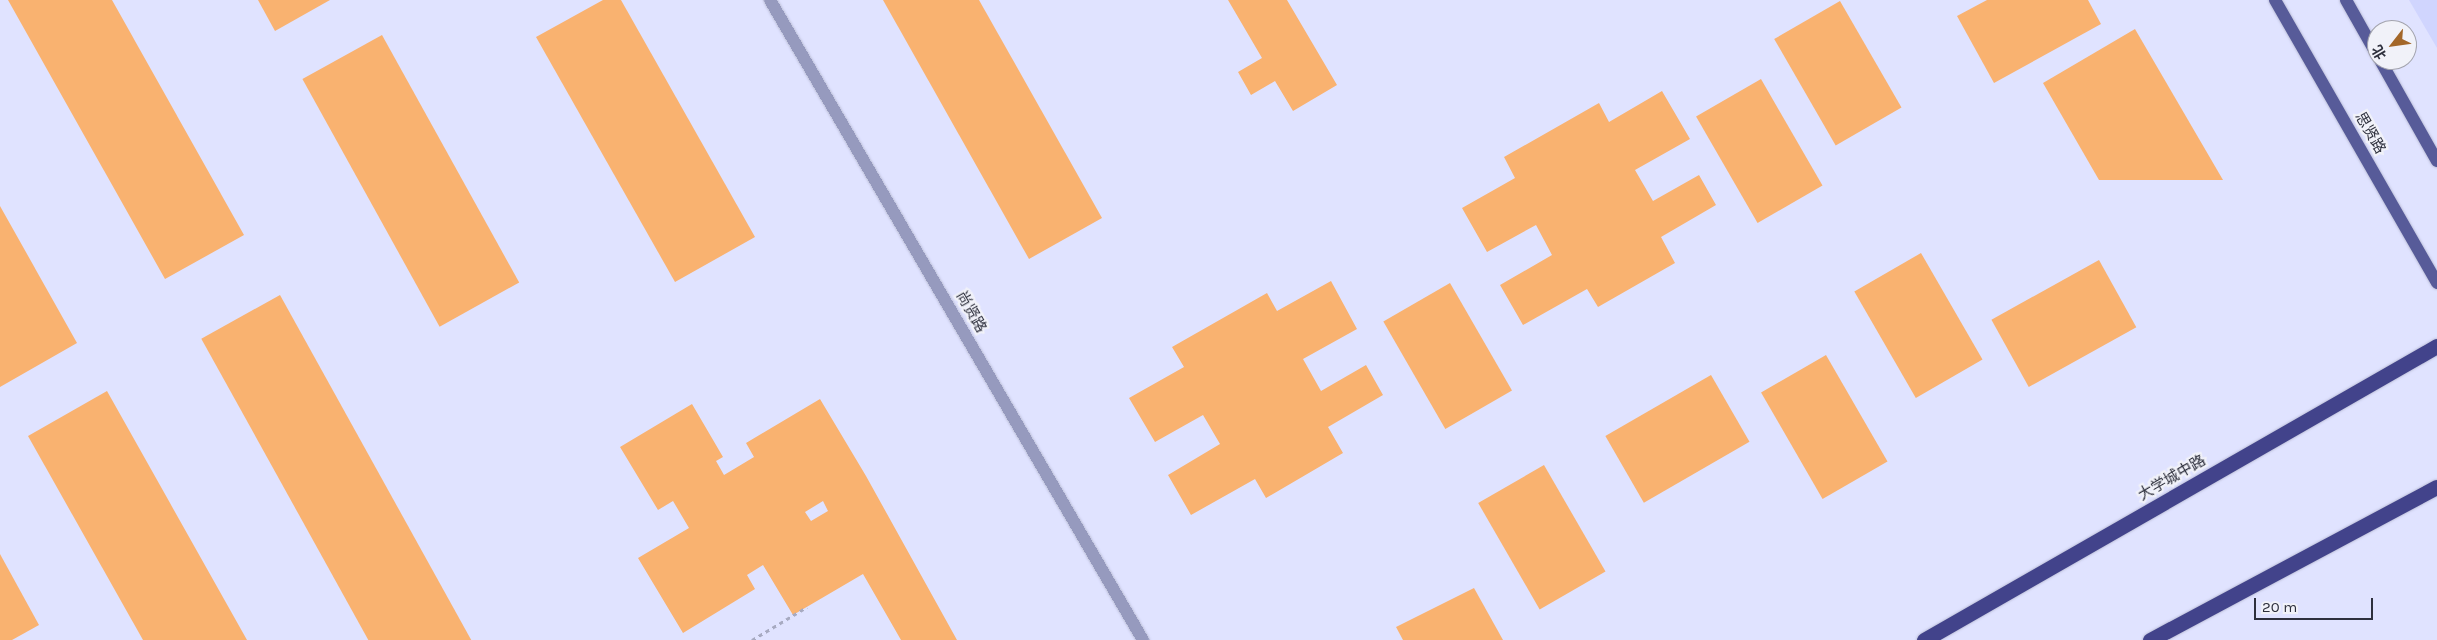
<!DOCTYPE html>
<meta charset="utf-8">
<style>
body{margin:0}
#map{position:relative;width:2437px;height:640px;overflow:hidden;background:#e0e3ff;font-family:Karla,"Noto Sans SC",sans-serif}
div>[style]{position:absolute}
.built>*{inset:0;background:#d0d5fe}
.building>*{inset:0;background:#f9b270;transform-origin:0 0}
.path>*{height:3px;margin-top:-1.5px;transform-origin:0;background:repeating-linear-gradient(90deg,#a7aac1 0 4px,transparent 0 8px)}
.roads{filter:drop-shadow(0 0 1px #bcbfd8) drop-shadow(0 0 1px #bcbfd8)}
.minor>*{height:12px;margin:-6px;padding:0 6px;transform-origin:6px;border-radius:6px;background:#969abe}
.major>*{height:12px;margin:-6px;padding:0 6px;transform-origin:6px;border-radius:6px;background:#575b99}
.highway>*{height:15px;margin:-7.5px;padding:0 7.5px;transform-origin:7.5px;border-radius:7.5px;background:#42438b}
span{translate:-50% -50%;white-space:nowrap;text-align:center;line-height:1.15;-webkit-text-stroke:4.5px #f1f2f9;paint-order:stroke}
.street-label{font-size:15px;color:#2e303d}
.north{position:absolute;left:2367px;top:20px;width:50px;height:50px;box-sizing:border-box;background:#f1f2f9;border:1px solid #a3a4ae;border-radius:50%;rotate:240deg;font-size:14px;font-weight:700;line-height:20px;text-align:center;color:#2e303d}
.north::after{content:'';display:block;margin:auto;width:18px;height:22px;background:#a36729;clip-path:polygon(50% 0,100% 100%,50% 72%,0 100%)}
.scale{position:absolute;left:2254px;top:598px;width:119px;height:22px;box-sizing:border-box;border:2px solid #2e303d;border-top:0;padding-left:6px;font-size:15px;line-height:18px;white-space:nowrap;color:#2e303d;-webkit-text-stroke:4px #f1f2f9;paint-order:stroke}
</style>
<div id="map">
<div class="built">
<div style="clip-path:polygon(2409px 0,2437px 0,2437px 48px)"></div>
</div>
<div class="building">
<div style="clip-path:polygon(8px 0,112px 0,244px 235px,165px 279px)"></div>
<div style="clip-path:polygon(258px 0,330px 0,275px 31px)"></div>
<div style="clip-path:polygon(603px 0,621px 0,755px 237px,675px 282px,536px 37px)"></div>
<div style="clip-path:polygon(883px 0,979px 0,1102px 218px,1029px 259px)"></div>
<div style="clip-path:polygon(1228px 0,1287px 0,1337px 85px,1293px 111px,1275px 81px,1251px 95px,1238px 72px,1262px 58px)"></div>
<div style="clip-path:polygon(1987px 0,2088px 0,2101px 24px,1994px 83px,1957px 16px)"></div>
<div style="left:1840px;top:1px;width:123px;height:76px;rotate:60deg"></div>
<div style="clip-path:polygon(2135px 29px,2223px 180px,2099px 180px,2043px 83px)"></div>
<div style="left:382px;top:35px;width:283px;height:91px;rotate:61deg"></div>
<div style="left:1761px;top:79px;width:123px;height:75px;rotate:60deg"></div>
<div style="clip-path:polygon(1662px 91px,1690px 139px,1635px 170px,1653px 201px,1699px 175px,1716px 205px,1661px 237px,1675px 263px,1598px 307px,1587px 289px,1523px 325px,1500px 285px,1552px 255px,1536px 225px,1487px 252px,1462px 208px,1515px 178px,1504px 157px,1599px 103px,1609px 122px)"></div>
<div style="clip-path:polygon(0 206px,77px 343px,0 387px)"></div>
<div style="left:1921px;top:253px;width:123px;height:77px;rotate:60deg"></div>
<div style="left:2099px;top:260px;width:77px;height:123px;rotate:61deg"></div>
<div style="clip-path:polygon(1331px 281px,1357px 329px,1303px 359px,1321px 391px,1366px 365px,1383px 395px,1328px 427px,1343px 453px,1266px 498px,1255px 479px,1191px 515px,1168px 475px,1220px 444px,1203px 415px,1155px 442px,1129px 398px,1184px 367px,1172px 347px,1267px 293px,1277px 311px)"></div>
<div style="left:1450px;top:283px;width:124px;height:77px;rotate:60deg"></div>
<div style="left:280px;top:295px;width:396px;height:90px;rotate:61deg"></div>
<div style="left:1826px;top:355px;width:123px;height:75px;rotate:60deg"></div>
<div style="left:1711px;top:375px;width:77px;height:122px;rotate:60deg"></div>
<div style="clip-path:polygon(107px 391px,247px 640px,143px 640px,28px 436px)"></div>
<div style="clip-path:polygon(evenodd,820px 399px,866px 476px,957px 640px,901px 640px,863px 574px,793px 615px,763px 565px,747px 575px,755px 589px,683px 633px,638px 558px,689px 528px,673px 501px,658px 510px,620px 447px,692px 404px,723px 457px,716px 461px,724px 475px,754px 457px,746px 443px,820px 399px,823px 501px,828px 511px,811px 521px,805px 512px,823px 501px)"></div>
<div style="left:1544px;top:465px;width:123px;height:76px;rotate:60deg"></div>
<div style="clip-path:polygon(0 554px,39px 625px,12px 640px,0 640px)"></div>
<div style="clip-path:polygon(1474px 588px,1503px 640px,1403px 640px,1396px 627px)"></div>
</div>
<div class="path">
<div style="left:752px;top:640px;width:64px;rotate:-31deg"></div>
</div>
<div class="roads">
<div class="minor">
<div style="left:770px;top:0;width:741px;rotate:59.77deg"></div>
</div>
<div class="major">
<div style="left:2275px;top:0;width:326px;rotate:60.2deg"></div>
<div style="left:2346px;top:0;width:63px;rotate:60.6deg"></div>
<div style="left:2380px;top:60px;width:116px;rotate:60.6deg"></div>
</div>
<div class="highway">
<div style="left:1924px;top:640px;width:591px;rotate:-29.82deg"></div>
<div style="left:2150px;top:640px;width:325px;rotate:-28.1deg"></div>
</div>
</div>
<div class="street-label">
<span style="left:2370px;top:133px;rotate:60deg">思贤路</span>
<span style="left:971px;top:312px;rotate:60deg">尚贤路</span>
<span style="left:2172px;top:478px;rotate:-30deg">大学城中路</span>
</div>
<div class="north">北</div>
<div class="scale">20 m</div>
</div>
